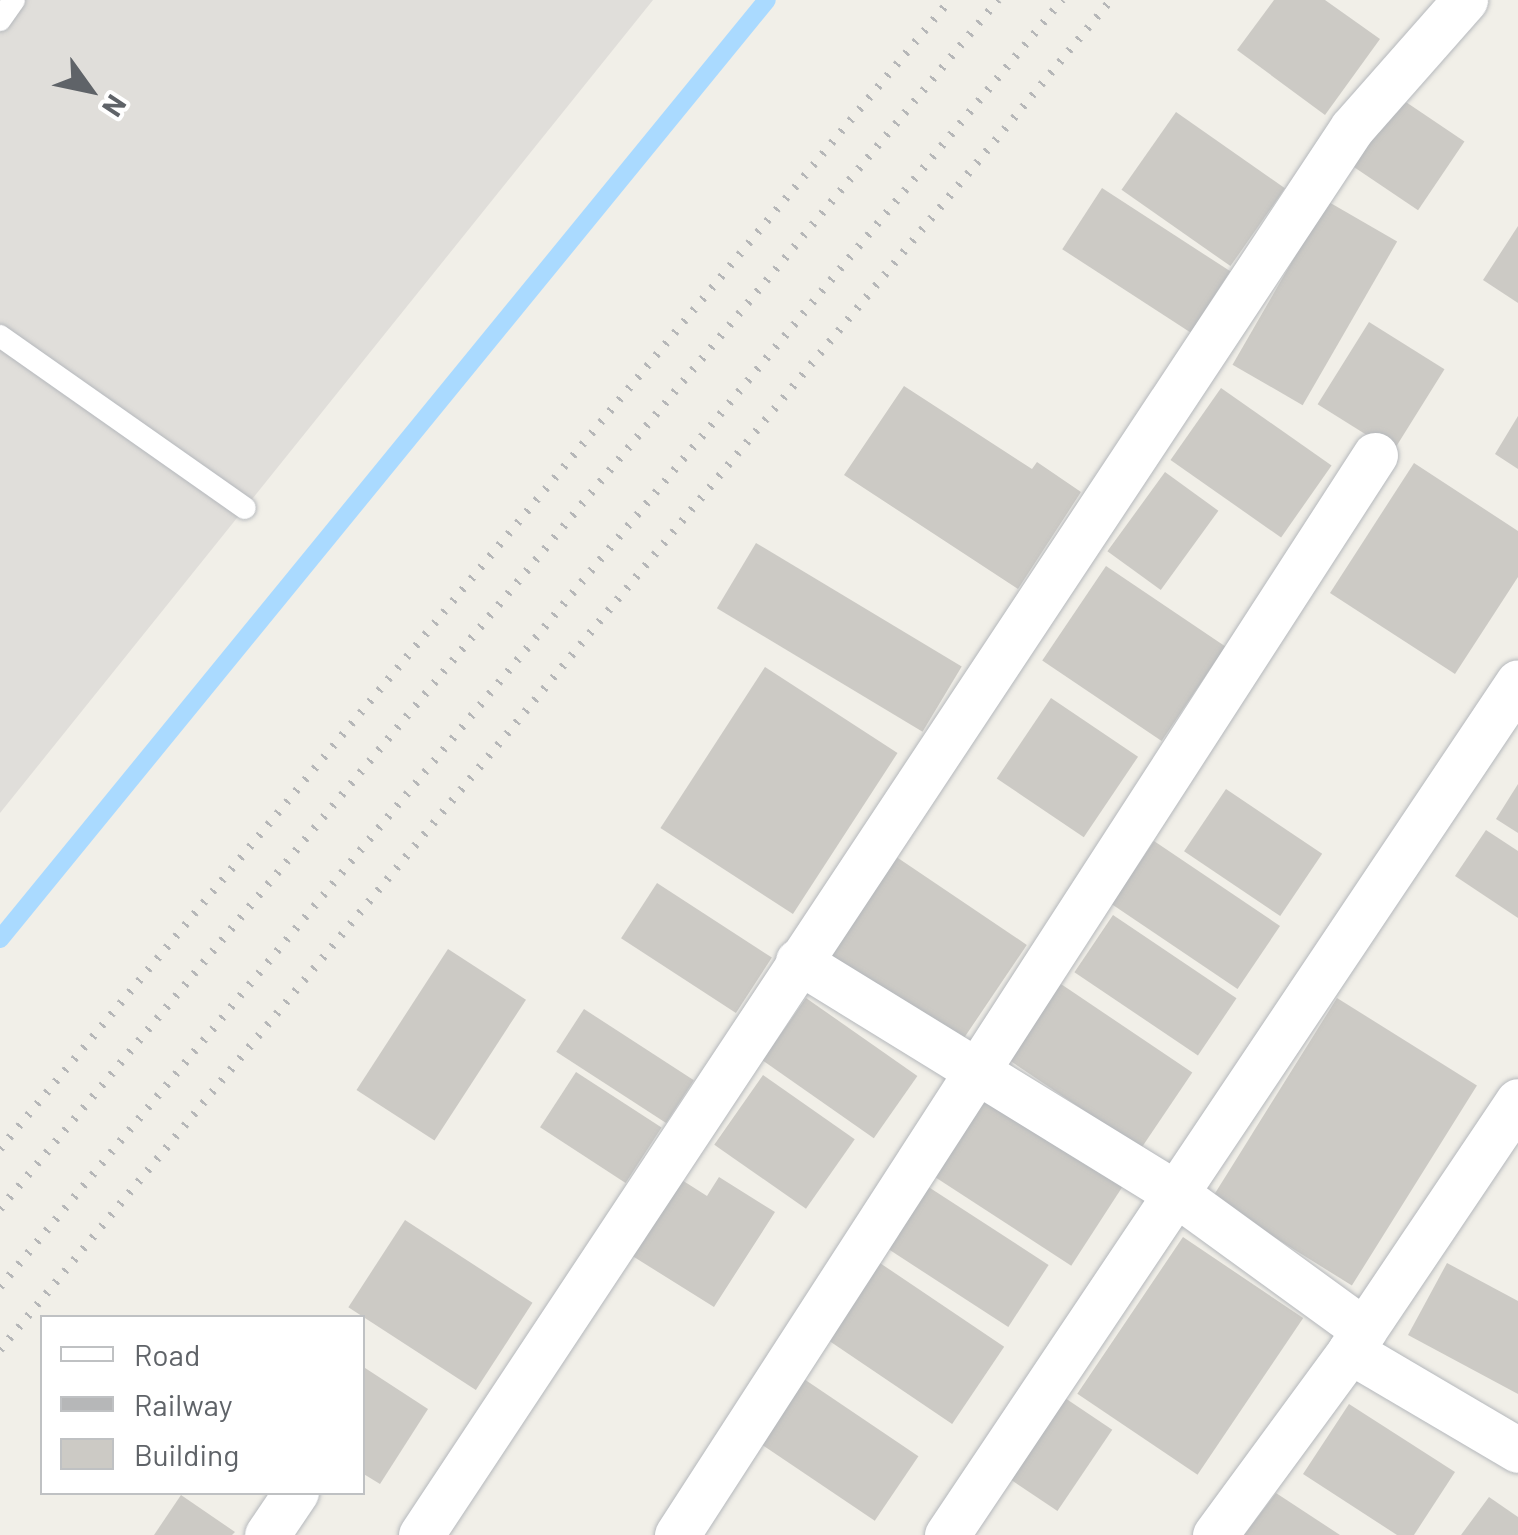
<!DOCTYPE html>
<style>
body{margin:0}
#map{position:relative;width:1518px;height:1535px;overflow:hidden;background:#f1efe8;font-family:Barlow,sans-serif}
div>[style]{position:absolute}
.industrial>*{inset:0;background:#e0deda}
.stream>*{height:18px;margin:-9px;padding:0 9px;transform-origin:9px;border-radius:9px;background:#aadaff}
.building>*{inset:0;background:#cccac5;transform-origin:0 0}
.roads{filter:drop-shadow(0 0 2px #b5b8bc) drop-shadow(0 0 2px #b5b8bc)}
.service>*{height:22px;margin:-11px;padding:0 11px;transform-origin:11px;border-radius:11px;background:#fff}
.minor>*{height:45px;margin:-22.5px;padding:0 22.5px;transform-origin:22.5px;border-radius:22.5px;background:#fff}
.rail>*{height:8px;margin-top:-4px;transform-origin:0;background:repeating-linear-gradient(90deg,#b6b7b8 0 2.5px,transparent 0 14.5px)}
span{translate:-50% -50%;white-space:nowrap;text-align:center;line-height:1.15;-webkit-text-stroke:9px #fff;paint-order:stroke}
.legend{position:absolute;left:40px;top:1315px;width:325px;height:180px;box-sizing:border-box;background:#fff;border:2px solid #bfc1c3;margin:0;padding:12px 18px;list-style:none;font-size:30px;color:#5f6368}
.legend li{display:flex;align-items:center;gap:20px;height:50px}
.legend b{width:50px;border:2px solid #bfc1c3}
.north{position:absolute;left:40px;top:40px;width:100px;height:100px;-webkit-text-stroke:8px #fff;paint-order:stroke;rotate:123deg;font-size:28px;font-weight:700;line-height:40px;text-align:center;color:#5f6368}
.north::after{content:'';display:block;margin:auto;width:35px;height:45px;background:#5f6368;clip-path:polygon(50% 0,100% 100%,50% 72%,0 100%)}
</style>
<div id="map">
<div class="industrial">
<div style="clip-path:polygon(0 0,653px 0,0 813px)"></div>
</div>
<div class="stream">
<div style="left:0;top:939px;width:1212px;rotate:-50.76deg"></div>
</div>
<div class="building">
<div style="clip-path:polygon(1274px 0,1325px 0,1380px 39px,1325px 115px,1237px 50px)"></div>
<div style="left:1394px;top:94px;width:85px;height:83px;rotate:34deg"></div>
<div style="left:1176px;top:112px;width:133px;height:95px;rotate:35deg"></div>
<div style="left:1102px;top:188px;width:153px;height:73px;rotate:33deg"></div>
<div style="left:1327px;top:201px;width:81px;height:189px;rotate:30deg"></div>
<div style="clip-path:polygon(1518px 226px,1518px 303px,1483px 280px)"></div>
<div style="left:1369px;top:322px;width:89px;height:97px;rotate:32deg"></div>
<div style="clip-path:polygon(904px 386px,1032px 469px,1037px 462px,1081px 492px,1018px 589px,844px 475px)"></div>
<div style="left:1221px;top:388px;width:135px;height:88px;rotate:35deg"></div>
<div style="clip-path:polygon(1518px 416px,1518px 469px,1495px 454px)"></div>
<div style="clip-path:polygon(1414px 463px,1518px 531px,1518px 577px,1455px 674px,1330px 593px)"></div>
<div style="left:1165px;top:472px;width:66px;height:98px;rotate:36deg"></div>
<div style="left:756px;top:543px;width:240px;height:76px;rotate:31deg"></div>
<div style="left:1106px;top:566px;width:144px;height:114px;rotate:34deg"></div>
<div style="left:765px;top:667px;width:158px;height:192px;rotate:33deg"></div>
<div style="left:1051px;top:698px;width:105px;height:97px;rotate:34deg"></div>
<div style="clip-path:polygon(1518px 784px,1518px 833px,1496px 819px)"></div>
<div style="left:1226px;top:789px;width:116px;height:75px;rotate:34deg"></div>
<div style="clip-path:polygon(1486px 830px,1518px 851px,1518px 918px,1455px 876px)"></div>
<div style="left:1154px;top:841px;width:152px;height:76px;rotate:34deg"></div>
<div style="left:895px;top:856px;width:159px;height:119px;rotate:34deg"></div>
<div style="left:657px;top:883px;width:137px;height:66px;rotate:33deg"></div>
<div style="left:1113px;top:915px;width:149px;height:69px;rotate:34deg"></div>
<div style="left:448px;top:949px;width:93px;height:168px;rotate:33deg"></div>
<div style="left:1058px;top:982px;width:162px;height:92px;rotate:34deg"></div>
<div style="left:806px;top:998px;width:136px;height:76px;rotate:35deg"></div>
<div style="left:1337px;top:998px;width:165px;height:236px;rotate:32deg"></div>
<div style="left:584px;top:1009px;width:131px;height:51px;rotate:33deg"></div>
<div style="left:576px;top:1072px;width:102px;height:66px;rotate:33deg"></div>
<div style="left:763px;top:1075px;width:112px;height:85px;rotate:35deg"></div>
<div style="left:989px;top:1093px;width:163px;height:100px;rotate:33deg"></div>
<div style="clip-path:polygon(674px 1175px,707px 1196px,719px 1177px,775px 1212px,714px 1307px,626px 1252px)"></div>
<div style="left:927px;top:1186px;width:145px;height:74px;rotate:33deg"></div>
<div style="left:405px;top:1220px;width:152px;height:104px;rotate:33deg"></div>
<div style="left:1183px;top:1237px;width:145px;height:189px;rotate:34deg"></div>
<div style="left:874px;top:1259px;width:157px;height:93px;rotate:34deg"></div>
<div style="clip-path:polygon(1447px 1263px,1518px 1301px,1518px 1394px,1408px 1335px)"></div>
<div style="clip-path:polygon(362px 1366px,428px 1409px,380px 1484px,362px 1473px)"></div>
<div style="left:804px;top:1379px;width:138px;height:78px;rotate:34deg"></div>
<div style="left:1065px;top:1398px;width:57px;height:98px;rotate:34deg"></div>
<div style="clip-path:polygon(1349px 1404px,1455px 1472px,1414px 1535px,1397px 1535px,1303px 1474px)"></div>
<div style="clip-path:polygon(1276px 1493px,1340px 1535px,1244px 1535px)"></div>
<div style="clip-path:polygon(181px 1495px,235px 1532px,232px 1535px,154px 1535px)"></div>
<div style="clip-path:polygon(1489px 1497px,1518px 1517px,1518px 1535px,1461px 1535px)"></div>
</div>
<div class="roads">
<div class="service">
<div style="left:0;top:20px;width:24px;rotate:-55deg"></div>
<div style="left:0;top:336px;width:299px;rotate:35.1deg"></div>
</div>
<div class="minor">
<div style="left:798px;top:961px;width:446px;rotate:31.6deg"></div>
<div style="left:1178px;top:1195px;width:230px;rotate:36deg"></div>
<div style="left:1350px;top:1351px;width:195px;rotate:30.5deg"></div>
<div style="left:267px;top:1535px;width:52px;rotate:-56deg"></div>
<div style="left:421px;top:1535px;width:1687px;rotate:-56.51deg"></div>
<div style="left:1352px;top:128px;width:171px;rotate:-48.6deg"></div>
<div style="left:677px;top:1535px;width:1286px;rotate:-57.13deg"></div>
<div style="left:947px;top:1535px;width:1026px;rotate:-56.2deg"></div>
<div style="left:1215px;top:1535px;width:228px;rotate:-53.7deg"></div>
<div style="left:1350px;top:1351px;width:301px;rotate:-56.1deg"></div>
</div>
</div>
<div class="rail">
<div style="left:0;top:1149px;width:1491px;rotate:-50.42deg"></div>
<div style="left:0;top:1209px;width:1568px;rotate:-50.46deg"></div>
<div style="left:0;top:1287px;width:1669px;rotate:-50.47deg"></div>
<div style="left:0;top:1350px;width:1748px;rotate:-50.55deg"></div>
</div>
<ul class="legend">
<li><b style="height:12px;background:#fff"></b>Road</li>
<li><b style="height:12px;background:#b6b7b8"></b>Railway</li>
<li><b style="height:28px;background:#cccac5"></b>Building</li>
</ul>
<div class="north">N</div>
</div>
